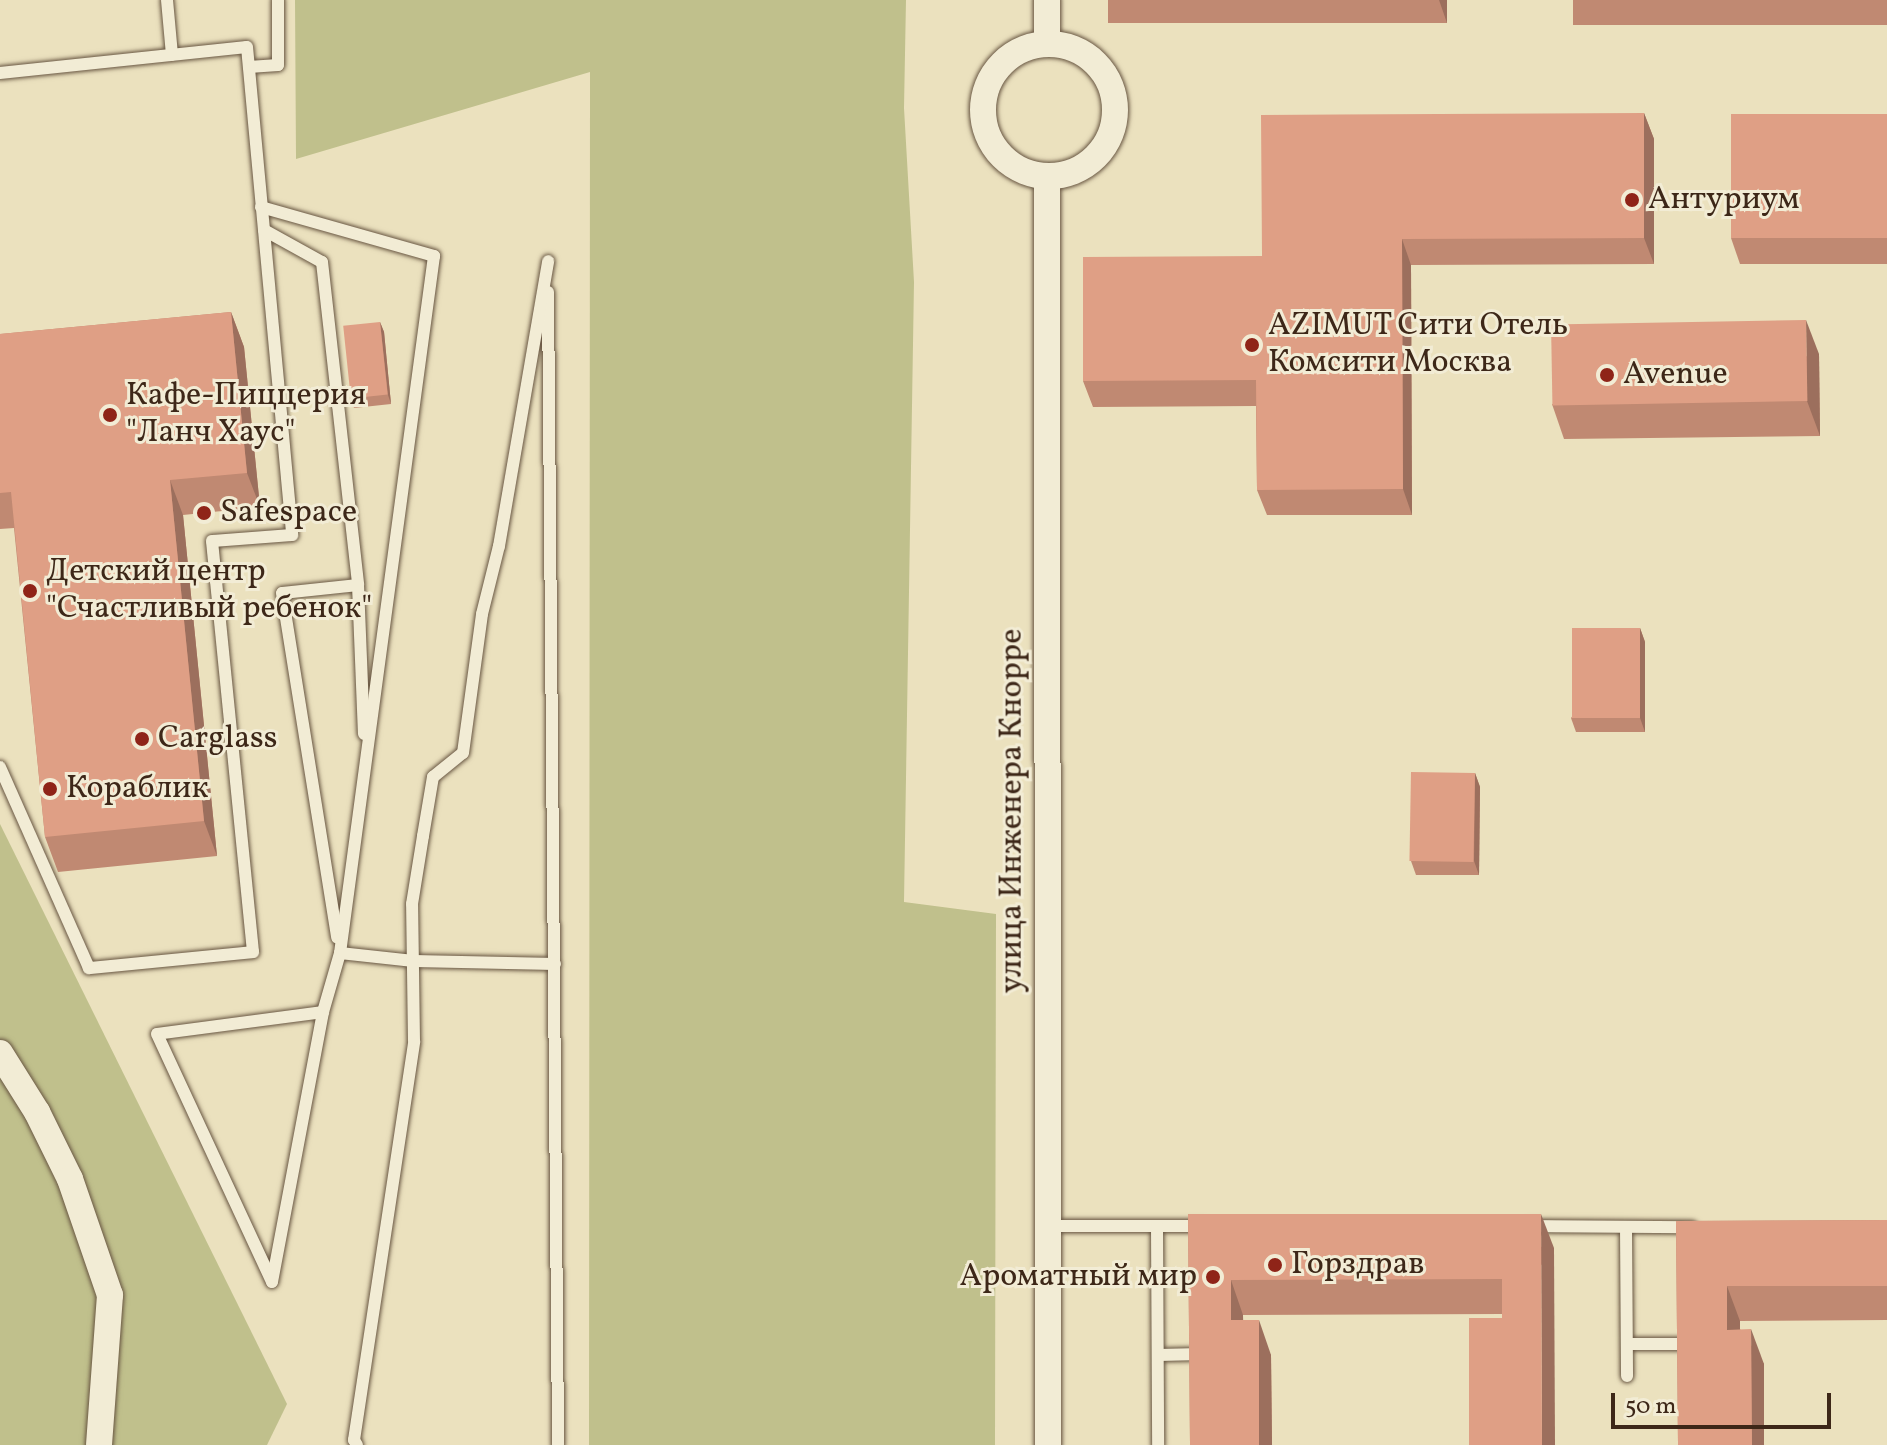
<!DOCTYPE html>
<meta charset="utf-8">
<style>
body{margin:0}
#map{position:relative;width:1887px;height:1445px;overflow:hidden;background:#ebe1be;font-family:Vollkorn,serif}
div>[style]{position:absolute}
.green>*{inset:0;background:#c0c08c}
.roads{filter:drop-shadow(0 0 2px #685642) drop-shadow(0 0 2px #685642)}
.service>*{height:12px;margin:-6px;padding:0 6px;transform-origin:6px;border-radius:6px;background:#f2ecd5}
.minor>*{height:26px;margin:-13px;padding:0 13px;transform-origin:13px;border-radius:13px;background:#f2ecd5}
.minor>.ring{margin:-13px;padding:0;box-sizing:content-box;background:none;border:26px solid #f2ecd5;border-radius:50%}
.wall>*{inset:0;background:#c08972;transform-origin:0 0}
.shaded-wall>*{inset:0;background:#9c6f5d}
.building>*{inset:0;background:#df9f85;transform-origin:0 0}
.dots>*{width:22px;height:22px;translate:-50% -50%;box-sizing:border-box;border:4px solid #f2ecd5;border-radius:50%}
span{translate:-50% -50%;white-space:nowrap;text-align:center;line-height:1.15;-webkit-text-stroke:6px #f2ecd5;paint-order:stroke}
.poi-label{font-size:32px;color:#3d2718}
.left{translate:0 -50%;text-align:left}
.right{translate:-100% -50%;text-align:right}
.street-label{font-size:32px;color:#3d2718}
.scale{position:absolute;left:1611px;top:1393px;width:220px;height:36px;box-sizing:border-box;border:4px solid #3d2718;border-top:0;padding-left:10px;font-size:24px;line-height:28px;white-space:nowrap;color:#3d2718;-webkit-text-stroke:6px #f2ecd5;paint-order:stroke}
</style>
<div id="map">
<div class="green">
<div style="clip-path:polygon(295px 0,906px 0,904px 108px,914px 282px,904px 902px,996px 914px,995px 1445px,589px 1445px,590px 72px,296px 159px)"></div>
<div style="clip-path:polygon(0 824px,287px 1404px,267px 1445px,0 1445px)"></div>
</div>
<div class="roads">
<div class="service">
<div style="left:167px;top:0;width:55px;rotate:84.8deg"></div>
<div style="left:249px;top:67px;width:29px;rotate:-4deg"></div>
<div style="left:278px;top:65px;width:65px;rotate:-90deg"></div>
<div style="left:0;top:73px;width:248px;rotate:-6deg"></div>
<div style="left:247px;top:47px;width:490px;rotate:84.7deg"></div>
<div style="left:292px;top:535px;width:80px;rotate:175.7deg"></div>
<div style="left:212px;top:541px;width:413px;rotate:84.3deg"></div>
<div style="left:253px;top:952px;width:165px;rotate:174.4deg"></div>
<div style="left:89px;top:968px;width:220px;rotate:-113.9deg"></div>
<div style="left:261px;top:207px;width:180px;rotate:15.8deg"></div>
<div style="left:434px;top:256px;width:703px;rotate:97.68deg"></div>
<div style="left:264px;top:230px;width:66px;rotate:28.9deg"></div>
<div style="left:322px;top:262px;width:325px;rotate:83.6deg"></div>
<div style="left:358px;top:585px;width:76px;rotate:174deg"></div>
<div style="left:282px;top:593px;width:349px;rotate:80.9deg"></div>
<div style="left:548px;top:292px;width:1153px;rotate:89.5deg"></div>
<div style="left:358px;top:585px;width:149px;rotate:87.7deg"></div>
<div style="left:323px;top:1012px;width:167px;rotate:172.5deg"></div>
<div style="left:157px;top:1034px;width:273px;rotate:65.1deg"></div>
<div style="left:272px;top:1282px;width:275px;rotate:-79.3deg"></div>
<div style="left:323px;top:1012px;width:61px;rotate:-73.9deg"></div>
<div style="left:340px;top:953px;width:74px;rotate:6.2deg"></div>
<div style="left:414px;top:961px;width:141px;rotate:1.2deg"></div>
<div style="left:1048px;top:1226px;width:156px"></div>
<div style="left:1157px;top:1226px;width:219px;rotate:89.7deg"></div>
<div style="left:1530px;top:1226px;width:162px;rotate:0.4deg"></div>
<div style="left:1626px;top:1227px;width:149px;rotate:89.6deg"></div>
<div style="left:1627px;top:1344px;width:63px"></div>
<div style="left:1158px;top:1355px;width:43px;rotate:-1.3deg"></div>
<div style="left:357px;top:1445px;width:6px;rotate:-121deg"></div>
<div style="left:354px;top:1440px;width:403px;rotate:-81.4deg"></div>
<div style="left:414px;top:1041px;width:137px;rotate:-90.8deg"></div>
<div style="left:412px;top:904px;width:69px;rotate:-80.8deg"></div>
<div style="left:423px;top:836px;width:60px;rotate:-80.4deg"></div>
<div style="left:433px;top:777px;width:38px;rotate:-39deg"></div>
<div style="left:463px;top:753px;width:140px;rotate:-82.2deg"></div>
<div style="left:482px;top:614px;width:70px;rotate:-76deg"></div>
<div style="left:499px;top:546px;width:289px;rotate:-80.2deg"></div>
</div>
<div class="minor">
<div style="left:1047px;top:43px;width:43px;rotate:-90deg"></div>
<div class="ring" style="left:983px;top:44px;width:106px;height:106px"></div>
<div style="left:1047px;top:176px;width:1269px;rotate:89.95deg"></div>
<div style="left:0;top:1053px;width:70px;rotate:57.9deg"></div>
<div style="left:37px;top:1112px;width:75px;rotate:63.8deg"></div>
<div style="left:70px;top:1179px;width:123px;rotate:71deg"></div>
<div style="left:110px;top:1295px;width:150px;rotate:94.2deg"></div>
</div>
</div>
<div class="wall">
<div style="left:1108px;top:0;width:339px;height:23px"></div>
<div style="left:1573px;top:0;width:314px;height:25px"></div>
<div style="clip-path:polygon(1644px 113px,1654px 139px,1654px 264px,1411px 265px,1412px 515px,1267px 515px,1257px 490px,1256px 406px,1093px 407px,1083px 381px,1262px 256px)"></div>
<div style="clip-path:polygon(1887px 114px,1887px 264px,1740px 264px,1731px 238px)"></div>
<div style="clip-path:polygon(231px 312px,244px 347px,260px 507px,183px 515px,217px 856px,58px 872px,45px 837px,14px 528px,0 529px,0 334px)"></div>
<div style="clip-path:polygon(380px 322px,384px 332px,391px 404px,354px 408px,351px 399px)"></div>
<div style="clip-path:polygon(1819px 354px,1820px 436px,1564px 439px,1552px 404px)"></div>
<div style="clip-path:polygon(1640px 628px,1645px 642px,1645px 732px,1576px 732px,1571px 718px)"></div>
<div style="clip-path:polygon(1475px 773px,1480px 787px,1479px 875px,1416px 875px,1411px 861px)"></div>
<div style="clip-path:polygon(1188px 1214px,1554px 1248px,1502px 1318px,1502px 1314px,1243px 1315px,1243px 1320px,1271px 1355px,1272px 1445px,1190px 1445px)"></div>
<div style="clip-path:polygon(1887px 1220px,1887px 1320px,1740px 1321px,1740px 1329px,1764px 1364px,1764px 1445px,1678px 1445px,1676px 1221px)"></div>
</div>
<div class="shaded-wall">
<div style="clip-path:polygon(1439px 0,1447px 0,1447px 23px)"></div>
<div style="clip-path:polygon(1644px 113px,1654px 139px,1654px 264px,1644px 238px)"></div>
<div style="clip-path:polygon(1402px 239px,1411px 265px,1412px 515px,1403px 489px)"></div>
<div style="clip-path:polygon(231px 312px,244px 347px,260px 507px,247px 473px)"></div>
<div style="clip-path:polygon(1806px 320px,1819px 354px,1820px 436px,1807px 401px)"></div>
<div style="clip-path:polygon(380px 322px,384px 332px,391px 404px,388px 395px)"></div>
<div style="clip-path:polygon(170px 480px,183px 515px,217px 856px,204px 821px)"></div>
<div style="clip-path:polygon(1640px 628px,1645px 642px,1645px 732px,1640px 718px)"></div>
<div style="clip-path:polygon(1475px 773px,1480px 787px,1479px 875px,1474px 861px)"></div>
<div style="clip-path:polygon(1541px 1214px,1554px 1248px,1555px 1445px,1542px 1445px)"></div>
<div style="clip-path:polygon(1231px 1280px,1243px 1315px,1244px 1355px,1231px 1320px)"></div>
<div style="clip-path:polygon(1727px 1286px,1740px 1321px,1740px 1364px,1727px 1330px)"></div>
<div style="clip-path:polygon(1259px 1320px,1271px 1355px,1272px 1445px,1259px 1445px)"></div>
<div style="clip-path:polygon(1751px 1329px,1764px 1364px,1764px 1445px,1752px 1445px)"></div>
</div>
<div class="building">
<div style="clip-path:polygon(1644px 113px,1644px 238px,1402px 239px,1403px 489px,1257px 490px,1256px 380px,1083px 381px,1083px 257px,1262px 256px,1261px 115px)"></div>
<div style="left:1731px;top:114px;width:156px;height:124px"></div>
<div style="clip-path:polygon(231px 312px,247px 473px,170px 480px,204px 821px,45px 837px,11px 492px,0 493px,0 334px)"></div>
<div style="left:1806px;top:320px;width:81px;height:255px;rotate:89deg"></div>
<div style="left:380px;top:322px;width:73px;height:37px;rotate:84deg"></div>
<div style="left:1572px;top:628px;width:68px;height:90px"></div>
<div style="left:1411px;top:772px;width:64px;height:89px;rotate:1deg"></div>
<div style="clip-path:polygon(1188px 1214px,1541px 1214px,1542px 1445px,1469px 1445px,1469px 1318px,1502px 1318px,1502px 1279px,1231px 1280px,1231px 1320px,1259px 1320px,1259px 1445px,1190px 1445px)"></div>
<div style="clip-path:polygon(1887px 1220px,1887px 1286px,1727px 1286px,1727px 1330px,1751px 1329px,1752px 1445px,1678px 1445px,1676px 1221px)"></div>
</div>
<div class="dots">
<div style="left:1632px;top:200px;background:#8f2418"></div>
<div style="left:1252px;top:345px;background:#8f2418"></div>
<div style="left:1607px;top:375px;background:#8f2418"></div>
<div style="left:110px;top:415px;background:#8f2418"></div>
<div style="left:204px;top:513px;background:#8f2418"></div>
<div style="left:30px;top:591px;background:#8f2418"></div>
<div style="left:142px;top:739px;background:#8f2418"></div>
<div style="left:50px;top:789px;background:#8f2418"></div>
<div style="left:1275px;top:1265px;background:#8f2418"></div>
<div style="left:1213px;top:1277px;background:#8f2418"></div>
</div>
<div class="poi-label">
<span class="left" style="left:1648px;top:200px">Антуриум</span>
<span class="left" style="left:1268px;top:345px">AZIMUT Сити Отель<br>Комсити Москва</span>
<span class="left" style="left:1623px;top:375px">Avenue</span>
<span class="left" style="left:126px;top:415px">Кафе-Пиццерия<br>"Ланч Хаус"</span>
<span class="left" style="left:220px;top:513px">Safespace</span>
<span class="left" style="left:46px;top:591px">Детский центр<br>"Счастливый ребенок"</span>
<span class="left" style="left:158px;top:739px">Carglass</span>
<span class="left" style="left:66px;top:789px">Кораблик</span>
<span class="left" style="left:1291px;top:1265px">Горздрав</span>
<span class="right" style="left:1197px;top:1277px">Ароматный мир</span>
</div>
<div class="street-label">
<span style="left:1013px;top:811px;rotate:-90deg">улица Инженера Кнорре</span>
</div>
<div class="scale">50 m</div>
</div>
